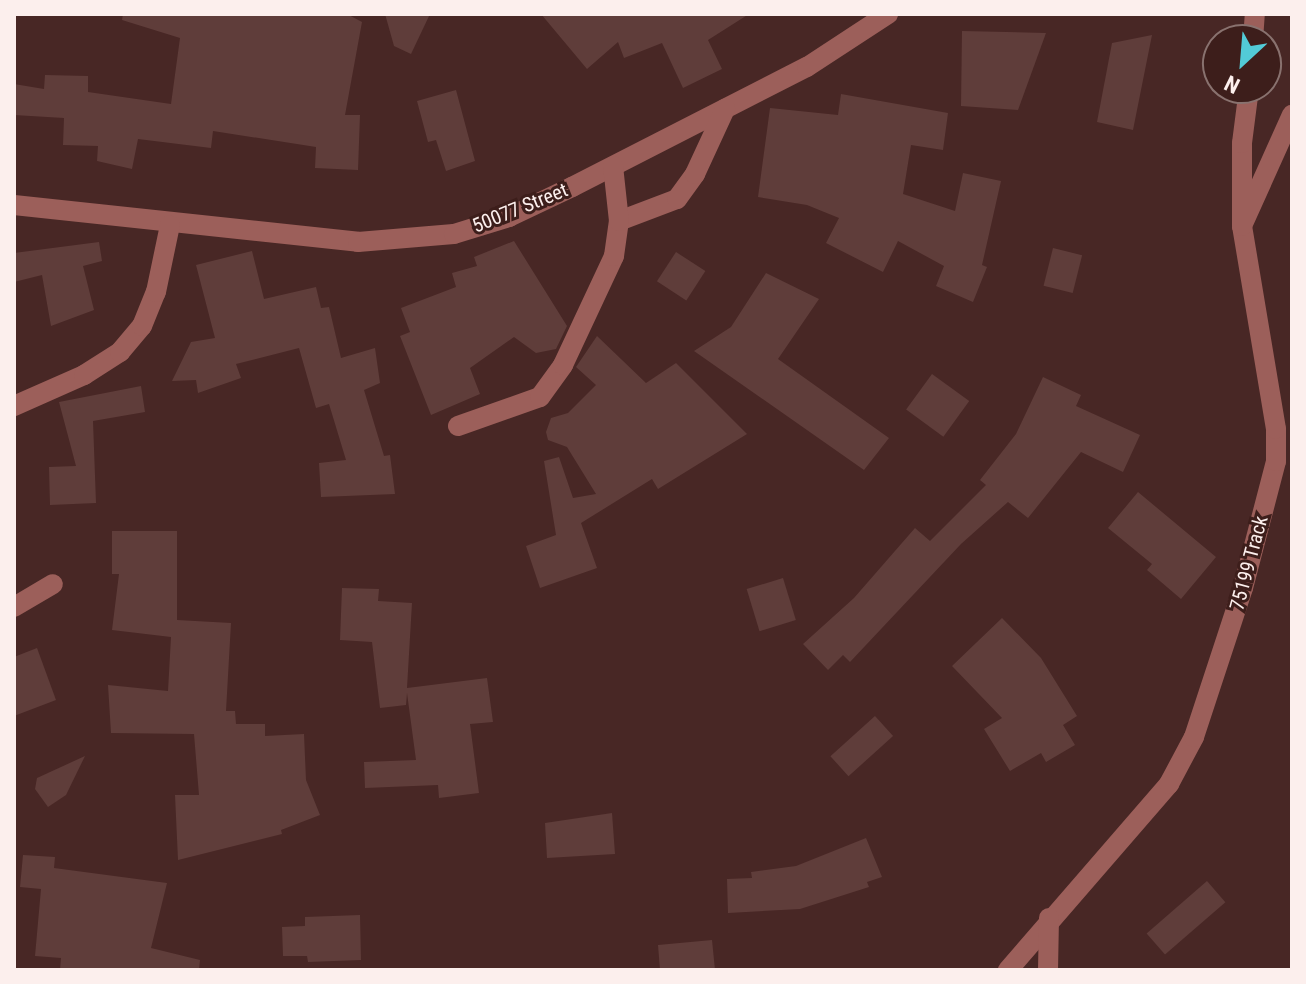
<!DOCTYPE html>
<style>
body{margin:0}
#map{position:relative;width:1306px;height:984px;overflow:hidden;background:#482725;font-family:"Roboto Condensed",sans-serif}
div>[style]{position:absolute}
.building>*{inset:0;background:#5f3d3a;transform-origin:0 0}
.minor>*{height:20px;margin:-10px;padding:0 10px;transform-origin:10px;border-radius:10px;background:#9c5f5a}
span{translate:-50% -50%;white-space:nowrap;text-align:center;line-height:1.15;-webkit-text-stroke:6px #3d1e1b;paint-order:stroke}
.street-label{font-size:20px;color:#fcefed}
.frame{position:absolute;inset:0;border:16px solid #fcefed;pointer-events:none}
.north{position:absolute;left:1202px;top:24px;width:80px;height:80px;box-sizing:border-box;background:#3d1e1b;border:2px solid #89726f;border-radius:50%;rotate:206deg;font-size:22px;font-weight:700;line-height:32px;text-align:center;color:#fcefed}
.north::after{content:'';display:block;margin:auto;width:28px;height:36px;background:#52cbd7;clip-path:polygon(50% 0,100% 100%,50% 72%,0 100%)}
</style>
<div id="map">
<div class="building">
<div style="clip-path:polygon(123px 14px,347px 14px,362px 22px,345px 115px,360px 115px,358px 170px,315px 168px,316px 147px,213px 131px,211px 148px,138px 139px,132px 169px,97px 161px,98px 146px,63px 145px,64px 118px,14px 115px,14px 84px,44px 89px,45px 75px,88px 76px,88px 92px,171px 104px,180px 38px,122px 20px)"></div>
<div style="clip-path:polygon(385px 14px,430px 14px,411px 54px,394px 46px)"></div>
<div style="clip-path:polygon(541px 14px,749px 14px,708px 40px,722px 69px,683px 88px,662px 43px,624px 58px,618px 42px,587px 69px)"></div>
<div style="clip-path:polygon(962px 31px,1046px 33px,1018px 110px,961px 106px)"></div>
<div style="clip-path:polygon(1152px 35px,1133px 130px,1097px 122px,1112px 43px)"></div>
<div style="clip-path:polygon(456px 90px,475px 161px,446px 171px,436px 140px,428px 142px,417px 101px)"></div>
<div style="clip-path:polygon(841px 94px,948px 113px,943px 150px,911px 145px,903px 194px,955px 211px,963px 173px,1001px 181px,982px 265px,987px 267px,973px 302px,936px 286px,944px 266px,898px 241px,883px 272px,826px 243px,839px 218px,807px 205px,758px 197px,770px 108px,838px 115px)"></div>
<div style="clip-path:polygon(514px 241px,567px 326px,556px 349px,536px 353px,514px 337px,470px 368px,480px 394px,431px 415px,400px 336px,410px 332px,401px 308px,456px 287px,452px 273px,477px 266px,474px 257px)"></div>
<div style="clip-path:polygon(99px 242px,102px 261px,83px 266px,94px 310px,51px 326px,42px 275px,14px 282px,14px 253px)"></div>
<div style="left:1053px;top:248px;width:30px;height:39px;rotate:14deg"></div>
<div style="clip-path:polygon(252px 251px,264px 299px,316px 287px,321px 308px,329px 307px,341px 358px,375px 348px,380px 383px,364px 390px,384px 456px,390px 455px,395px 494px,321px 497px,319px 463px,346px 460px,329px 404px,316px 408px,299px 348px,236px 364px,241px 378px,198px 393px,196px 380px,172px 381px,191px 342px,215px 338px,196px 265px)"></div>
<div style="left:676px;top:252px;width:35px;height:35px;rotate:33deg"></div>
<div style="clip-path:polygon(766px 273px,819px 299px,778px 359px,889px 438px,864px 470px,694px 351px,731px 327px)"></div>
<div style="clip-path:polygon(597px 336px,646px 383px,676px 363px,747px 434px,658px 489px,652px 479px,581px 523px,597px 568px,540px 588px,526px 546px,556px 535px,544px 461px,559px 457px,573px 498px,596px 494px,567px 447px,548px 440px,546px 432px,551px 418px,568px 413px,596px 385px,576px 367px)"></div>
<div style="left:932px;top:374px;width:46px;height:44px;rotate:36deg"></div>
<div style="clip-path:polygon(1043px 377px,1081px 395px,1076px 406px,1140px 435px,1123px 472px,1081px 452px,1028px 518px,1008px 502px,961px 544px,850px 662px,843px 655px,828px 670px,803px 644px,854px 598px,915px 528px,930px 541px,986px 485px,980px 480px,1016px 434px)"></div>
<div style="clip-path:polygon(141px 386px,145px 412px,93px 421px,96px 503px,50px 505px,49px 467px,76px 466px,59px 402px)"></div>
<div style="clip-path:polygon(1138px 492px,1216px 557px,1181px 599px,1147px 570px,1152px 564px,1108px 528px)"></div>
<div style="clip-path:polygon(112px 531px,177px 531px,177px 620px,231px 623px,226px 711px,235px 711px,236px 724px,265px 724px,265px 736px,304px 734px,306px 780px,320px 815px,281px 830px,282px 834px,178px 860px,175px 795px,199px 795px,194px 734px,111px 733px,108px 685px,168px 691px,171px 637px,112px 630px,119px 574px,112px 574px)"></div>
<div style="left:783px;top:578px;width:44px;height:38px;rotate:73deg"></div>
<div style="clip-path:polygon(342px 588px,379px 589px,378px 601px,412px 603px,407px 688px,487px 678px,493px 722px,470px 724px,479px 793px,439px 798px,438px 785px,365px 788px,364px 762px,416px 760px,407px 693px,406px 705px,380px 708px,372px 642px,340px 640px)"></div>
<div style="clip-path:polygon(1002px 618px,1041px 658px,1077px 716px,1063px 725px,1075px 745px,1046px 762px,1041px 753px,1010px 771px,984px 729px,1002px 718px,952px 666px)"></div>
<div style="clip-path:polygon(37px 648px,56px 700px,14px 716px,14px 657px)"></div>
<div style="left:875px;top:716px;width:27px;height:60px;rotate:48deg"></div>
<div style="clip-path:polygon(85px 756px,66px 795px,48px 807px,35px 789px,37px 778px)"></div>
<div style="clip-path:polygon(612px 813px,615px 854px,547px 858px,545px 823px)"></div>
<div style="clip-path:polygon(866px 838px,882px 877px,867px 882px,869px 887px,800px 909px,728px 913px,727px 879px,752px 878px,751px 872px,796px 866px)"></div>
<div style="clip-path:polygon(23px 855px,55px 857px,54px 868px,167px 883px,151px 948px,200px 960px,199px 970px,60px 970px,61px 958px,35px 956px,41px 889px,20px 887px)"></div>
<div style="left:1207px;top:881px;width:28px;height:80px;rotate:49deg"></div>
<div style="clip-path:polygon(360px 915px,361px 960px,308px 962px,307px 956px,283px 956px,282px 927px,305px 926px,305px 917px)"></div>
<div style="clip-path:polygon(712px 940px,715px 970px,660px 970px,658px 945px)"></div>
</div>
<div class="minor">
<div style="left:1253px;top:40px;width:26px;rotate:-86deg"></div>
<div style="left:14px;top:205px;width:346px;rotate:6.1deg"></div>
<div style="left:358px;top:242px;width:96px;rotate:-4.8deg"></div>
<div style="left:454px;top:234px;width:58px;rotate:-17.2deg"></div>
<div style="left:509px;top:217px;width:70px;rotate:-25.5deg"></div>
<div style="left:572px;top:187px;width:264px;rotate:-27.1deg"></div>
<div style="left:807px;top:67px;width:97px;rotate:-33.2deg"></div>
<div style="left:619px;top:221px;width:62px;rotate:-20.8deg"></div>
<div style="left:677px;top:199px;width:31px;rotate:-54deg"></div>
<div style="left:695px;top:174px;width:72px;rotate:-65.2deg"></div>
<div style="left:1242px;top:226px;width:122px;rotate:-65.8deg"></div>
<div style="left:14px;top:406px;width:77px;rotate:-23.9deg"></div>
<div style="left:84px;top:375px;width:43px;rotate:-32.6deg"></div>
<div style="left:120px;top:352px;width:34px;rotate:-50deg"></div>
<div style="left:142px;top:326px;width:37px;rotate:-68deg"></div>
<div style="left:156px;top:292px;width:68px;rotate:-78.2deg"></div>
<div style="left:458px;top:426px;width:87px;rotate:-19.5deg"></div>
<div style="left:540px;top:397px;width:39px;rotate:-54deg"></div>
<div style="left:563px;top:365px;width:120px;rotate:-64.9deg"></div>
<div style="left:614px;top:256px;width:35px;rotate:-82deg"></div>
<div style="left:619px;top:221px;width:55px;rotate:-96.2deg"></div>
<div style="left:14px;top:607px;width:45px;rotate:-30.5deg"></div>
<div style="left:1008px;top:970px;width:246px;rotate:-49.1deg"></div>
<div style="left:1169px;top:784px;width:53px;rotate:-62deg"></div>
<div style="left:1194px;top:737px;width:157px;rotate:-71.8deg"></div>
<div style="left:1243px;top:588px;width:131px;rotate:-75.4deg"></div>
<div style="left:1276px;top:461px;width:32px;rotate:-90deg"></div>
<div style="left:1276px;top:429px;width:206px;rotate:-99.5deg"></div>
<div style="left:1242px;top:226px;width:83px;rotate:-90deg"></div>
<div style="left:1242px;top:143px;width:55px;rotate:-82.7deg"></div>
<div style="left:1048px;top:970px;width:52px;rotate:-88.9deg"></div>
</div>
<div class="street-label">
<span style="left:520px;top:208px;rotate:-22deg">50077 Street</span>
<span style="left:1249px;top:563px;rotate:-75deg">75199 Track</span>
</div>
<div class="frame"></div>
<div class="north">N</div>
</div>
